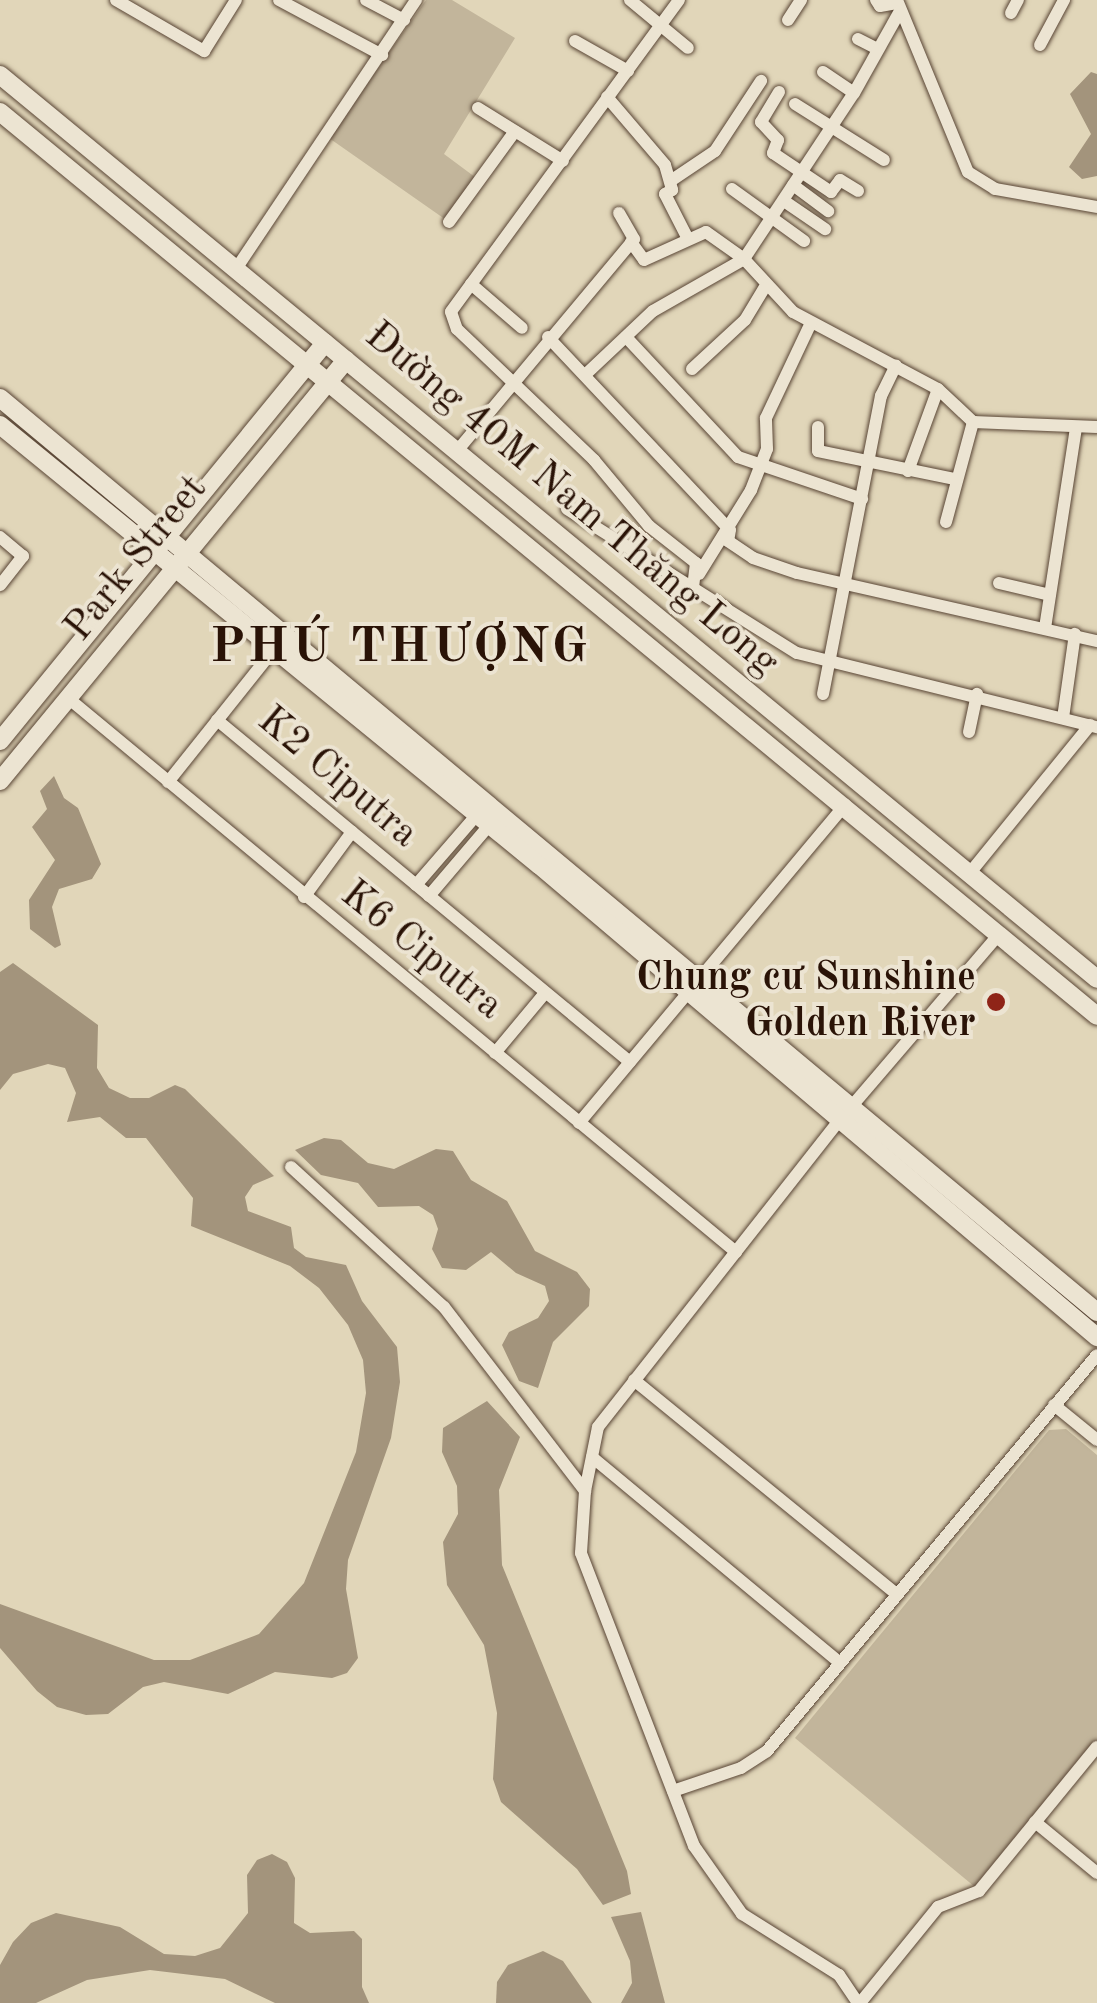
<!DOCTYPE html>
<meta charset="utf-8">
<style>
body{margin:0}
#map{position:relative;width:1097px;height:2003px;overflow:hidden;background:#e1d6b9;font-family:"Old Standard TT",serif}
div>[style]{position:absolute}
.green>*{inset:0;background:#c2b59b}
.water>*{inset:0;background:#a3947c}
.roads{filter:drop-shadow(0 0 2px #584434) drop-shadow(0 0 2px #584434)}
.street>*{height:12px;margin:-6px;padding:0 6px;transform-origin:6px;border-radius:6px;background:#ece4d2}
.secondary>*{height:18px;margin:-9px;padding:0 9px;transform-origin:9px;border-radius:9px;background:#ece4d2}
.dots>*{width:28px;height:28px;translate:-50% -50%;box-sizing:border-box;border:5px solid #ece4d2;border-radius:50%}
span{translate:-50% -50%;white-space:nowrap;text-align:center;line-height:1.15;-webkit-text-stroke:8px #ece4d2;paint-order:stroke}
.street-label{font-size:40px;color:#2a1307}
.poi-label{font-size:40px;color:#2a1307;font-weight:700}
.right{translate:-100% -50%;text-align:right}
.district-label{font-size:50px;color:#2a1307;font-weight:700;letter-spacing:2.5px}
</style>
<div id="map">
<div class="green">
<div style="clip-path:polygon(426px 0,452px 0,515px 38px,444px 154px,479px 180px,449px 222px,329px 138px)"></div>
<div style="clip-path:polygon(1066px 1429px,1097px 1455px,1097px 1742px,975px 1887px,795px 1738px,1049px 1430px)"></div>
</div>
<div class="water">
<div style="clip-path:polygon(1091px 72px,1097px 74px,1097px 176px,1082px 179px,1069px 167px,1091px 134px,1070px 94px)"></div>
<div style="clip-path:polygon(54px 776px,64px 798px,78px 808px,101px 864px,92px 879px,59px 889px,52px 907px,61px 945px,55px 948px,30px 929px,29px 900px,55px 860px,32px 827px,47px 809px,40px 791px)"></div>
<div style="clip-path:polygon(13px 963px,98px 1025px,97px 1068px,109px 1088px,130px 1098px,149px 1098px,175px 1085px,185px 1089px,274px 1176px,253px 1185px,245px 1197px,248px 1211px,291px 1227px,294px 1248px,306px 1257px,346px 1265px,362px 1301px,397px 1347px,400px 1382px,391px 1438px,348px 1560px,346px 1589px,358px 1658px,347px 1673px,332px 1678px,275px 1672px,228px 1694px,164px 1682px,143px 1687px,108px 1714px,86px 1715px,57px 1707px,37px 1691px,0 1648px,0 1604px,154px 1660px,190px 1660px,259px 1634px,304px 1583px,356px 1452px,366px 1393px,363px 1360px,348px 1325px,319px 1288px,290px 1266px,191px 1226px,193px 1198px,146px 1138px,126px 1138px,100px 1117px,67px 1122px,76px 1093px,65px 1068px,48px 1064px,13px 1074px,0 1090px,0 972px)"></div>
<div style="clip-path:polygon(324px 1138px,341px 1140px,368px 1163px,394px 1169px,436px 1149px,453px 1151px,471px 1180px,507px 1201px,535px 1251px,577px 1272px,590px 1289px,589px 1306px,553px 1342px,538px 1388px,519px 1381px,502px 1345px,509px 1332px,538px 1318px,549px 1301px,545px 1286px,516px 1273px,491px 1252px,466px 1270px,442px 1268px,432px 1249px,438px 1229px,433px 1215px,419px 1206px,378px 1207px,358px 1183px,321px 1175px,295px 1150px)"></div>
<div style="clip-path:polygon(487px 1401px,520px 1437px,499px 1490px,502px 1565px,627px 1871px,631px 1894px,603px 1905px,577px 1869px,501px 1802px,493px 1779px,497px 1713px,484px 1645px,447px 1585px,443px 1542px,458px 1514px,457px 1486px,442px 1452px,443px 1428px)"></div>
<div style="clip-path:polygon(272px 1854px,287px 1862px,295px 1878px,294px 1923px,310px 1933px,354px 1931px,362px 1939px,362px 1987px,369px 2003px,275px 2003px,225px 1979px,150px 1970px,87px 1980px,36px 2003px,0 2003px,0 1965px,13px 1942px,31px 1923px,56px 1913px,120px 1927px,164px 1954px,195px 1956px,220px 1948px,248px 1913px,247px 1875px,257px 1860px)"></div>
<div style="clip-path:polygon(641px 1912px,665px 2003px,621px 2003px,632px 1983px,630px 1961px,611px 1917px)"></div>
<div style="clip-path:polygon(543px 1951px,563px 1961px,592px 2003px,496px 2003px,497px 1982px,508px 1965px)"></div>
</div>
<div class="roads">
<div class="street">
<div style="left:116px;top:0;width:102px;rotate:30.1deg"></div>
<div style="left:204px;top:51px;width:60px;rotate:-57.9deg"></div>
<div style="left:279px;top:0;width:117px;rotate:28.1deg"></div>
<div style="left:366px;top:0;width:43px;rotate:27.8deg"></div>
<div style="left:630px;top:0;width:75px;rotate:39.6deg"></div>
<div style="left:679px;top:0;width:386px;rotate:126.2deg"></div>
<div style="left:451px;top:312px;width:18px;rotate:71deg"></div>
<div style="left:457px;top:329px;width:190px;rotate:43.7deg"></div>
<div style="left:594px;top:460px;width:86px;rotate:50.2deg"></div>
<div style="left:649px;top:526px;width:60px;rotate:38.2deg"></div>
<div style="left:696px;top:563px;width:23px;rotate:97deg"></div>
<div style="left:876px;top:0;width:7px;rotate:56deg"></div>
<div style="left:880px;top:6px;width:17px;rotate:-10deg"></div>
<div style="left:897px;top:0;width:186px;rotate:67.6deg"></div>
<div style="left:968px;top:172px;width:32px;rotate:32deg"></div>
<div style="left:995px;top:189px;width:104px;rotate:10deg"></div>
<div style="left:1011px;top:13px;width:15px;rotate:-62deg"></div>
<div style="left:788px;top:20px;width:24px;rotate:-57deg"></div>
<div style="left:858px;top:39px;width:22px;rotate:27deg"></div>
<div style="left:575px;top:41px;width:61px;rotate:29.5deg"></div>
<div style="left:1040px;top:45px;width:51px;rotate:-61.9deg"></div>
<div style="left:823px;top:72px;width:37px;rotate:34deg"></div>
<div style="left:779px;top:92px;width:35px;rotate:121deg"></div>
<div style="left:761px;top:122px;width:25px;rotate:47deg"></div>
<div style="left:778px;top:140px;width:14px;rotate:111deg"></div>
<div style="left:773px;top:153px;width:70px;rotate:33.9deg"></div>
<div style="left:831px;top:192px;width:15px;rotate:-53deg"></div>
<div style="left:840px;top:180px;width:21px;rotate:31deg"></div>
<div style="left:607px;top:97px;width:89px;rotate:49.5deg"></div>
<div style="left:665px;top:165px;width:26px;rotate:74deg"></div>
<div style="left:672px;top:190px;width:8px;rotate:150deg"></div>
<div style="left:665px;top:194px;width:51px;rotate:62.9deg"></div>
<div style="left:795px;top:104px;width:105px;rotate:32.2deg"></div>
<div style="left:478px;top:108px;width:100px;rotate:31.9deg"></div>
<div style="left:672px;top:180px;width:52px;rotate:-34deg"></div>
<div style="left:715px;top:151px;width:84px;rotate:-56.7deg"></div>
<div style="left:793px;top:185px;width:44px;rotate:36.6deg"></div>
<div style="left:732px;top:189px;width:89px;rotate:35.8deg"></div>
<div style="left:784px;top:201px;width:50px;rotate:34.3deg"></div>
<div style="left:449px;top:222px;width:112px;rotate:-54deg"></div>
<div style="left:631px;top:242px;width:22px;rotate:54deg"></div>
<div style="left:644px;top:260px;width:68px;rotate:-24.3deg"></div>
<div style="left:706px;top:232px;width:47px;rotate:35.4deg"></div>
<div style="left:744px;top:259px;width:72px;rotate:47.2deg"></div>
<div style="left:793px;top:312px;width:164px;rotate:28deg"></div>
<div style="left:938px;top:389px;width:48px;rotate:43.3deg"></div>
<div style="left:973px;top:422px;width:124px;rotate:2.3deg"></div>
<div style="left:236px;top:269px;width:324px;rotate:-56.2deg"></div>
<div style="left:471px;top:284px;width:67px;rotate:40.8deg"></div>
<div style="left:548px;top:337px;width:265px;rotate:46.7deg"></div>
<div style="left:626px;top:337px;width:164px;rotate:47deg"></div>
<div style="left:738px;top:457px;width:131px;rotate:18.7deg"></div>
<div style="left:692px;top:369px;width:72px;rotate:-42.8deg"></div>
<div style="left:745px;top:320px;width:37px;rotate:-59deg"></div>
<div style="left:585px;top:375px;width:93px;rotate:-43.3deg"></div>
<div style="left:653px;top:311px;width:105px;rotate:-29.7deg"></div>
<div style="left:744px;top:259px;width:199px;rotate:-56.5deg"></div>
<div style="left:854px;top:93px;width:94px;rotate:-60.7deg"></div>
<div style="left:818px;top:427px;width:24px;rotate:90deg"></div>
<div style="left:818px;top:451px;width:140px;rotate:11.6deg"></div>
<div style="left:457px;top:451px;width:276px;rotate:-50.1deg"></div>
<div style="left:634px;top:239px;width:30px;rotate:-120deg"></div>
<div style="left:908px;top:471px;width:87px;rotate:-69.9deg"></div>
<div style="left:567px;top:509px;width:271px;rotate:32.1deg"></div>
<div style="left:797px;top:653px;width:309px;rotate:13.9deg"></div>
<div style="left:946px;top:522px;width:104px;rotate:-74.9deg"></div>
<div style="left:730px;top:530px;width:11px;rotate:100deg"></div>
<div style="left:728px;top:541px;width:30px;rotate:34deg"></div>
<div style="left:753px;top:558px;width:46px;rotate:18.8deg"></div>
<div style="left:797px;top:573px;width:308px;rotate:12.8deg"></div>
<div style="left:0;top:537px;width:30px;rotate:40deg"></div>
<div style="left:23px;top:556px;width:37px;rotate:128deg"></div>
<div style="left:699px;top:574px;width:99px;rotate:-58.2deg"></div>
<div style="left:751px;top:490px;width:44px;rotate:-68.7deg"></div>
<div style="left:767px;top:449px;width:31px;rotate:-92deg"></div>
<div style="left:766px;top:418px;width:105px;rotate:-64.7deg"></div>
<div style="left:999px;top:583px;width:52px;rotate:13.2deg"></div>
<div style="left:1045px;top:628px;width:202px;rotate:-81.2deg"></div>
<div style="left:823px;top:694px;width:304px;rotate:-79deg"></div>
<div style="left:881px;top:396px;width:34px;rotate:-64deg"></div>
<div style="left:68px;top:698px;width:868px;rotate:39.67deg"></div>
<div style="left:1063px;top:718px;width:85px;rotate:-81.9deg"></div>
<div style="left:217px;top:720px;width:536px;rotate:39.63deg"></div>
<div style="left:969px;top:732px;width:39px;rotate:-78deg"></div>
<div style="left:168px;top:782px;width:170px;rotate:-51.4deg"></div>
<div style="left:969px;top:874px;width:192px;rotate:-50.9deg"></div>
<div style="left:416px;top:885px;width:98px;rotate:-49.1deg"></div>
<div style="left:429px;top:896px;width:97px;rotate:-49.6deg"></div>
<div style="left:304px;top:897px;width:81px;rotate:-53.6deg"></div>
<div style="left:495px;top:1053px;width:78px;rotate:-50.2deg"></div>
<div style="left:579px;top:1123px;width:415px;rotate:-50.1deg"></div>
<div style="left:291px;top:1167px;width:207px;rotate:42.5deg"></div>
<div style="left:444px;top:1307px;width:232px;rotate:52.5deg"></div>
<div style="left:634px;top:1380px;width:338px;rotate:39.2deg"></div>
<div style="left:1054px;top:1405px;width:55px;rotate:39.1deg"></div>
<div style="left:592px;top:1457px;width:322px;rotate:39.7deg"></div>
<div style="left:673px;top:1791px;width:72px;rotate:-18.7deg"></div>
<div style="left:741px;top:1768px;width:31px;rotate:-33deg"></div>
<div style="left:767px;top:1751px;width:515px;rotate:-50.19deg"></div>
<div style="left:1035px;top:1822px;width:80px;rotate:39.4deg"></div>
<div style="left:858px;top:2003px;width:34px;rotate:-124deg"></div>
<div style="left:839px;top:1975px;width:115px;rotate:-147.8deg"></div>
<div style="left:742px;top:1914px;width:83px;rotate:-125.2deg"></div>
<div style="left:694px;top:1846px;width:314px;rotate:-111.1deg"></div>
<div style="left:581px;top:1553px;width:62px;rotate:-86.3deg"></div>
<div style="left:585px;top:1491px;width:65px;rotate:-78.5deg"></div>
<div style="left:598px;top:1427px;width:390px;rotate:-51.8deg"></div>
<div style="left:839px;top:1121px;width:246px;rotate:-49.4deg"></div>
<div style="left:860px;top:2003px;width:124px;rotate:-50.9deg"></div>
<div style="left:938px;top:1907px;width:44px;rotate:-21.3deg"></div>
<div style="left:979px;top:1891px;width:186px;rotate:-50.7deg"></div>
</div>
<div class="secondary">
<div style="left:0;top:75px;width:1421px;rotate:39.49deg"></div>
<div style="left:0;top:112px;width:1421px;rotate:39.49deg"></div>
<div style="left:0;top:398px;width:1428px;rotate:39.8deg"></div>
<div style="left:0;top:425px;width:696px;rotate:39.23deg"></div>
<div style="left:539px;top:865px;width:731px;rotate:40.23deg"></div>
<div style="left:0;top:741px;width:514px;rotate:-50.77deg"></div>
<div style="left:0;top:781px;width:545px;rotate:-50.58deg"></div>
</div>
</div>
<div class="dots">
<div style="left:996px;top:1002px;background:#8f2418"></div>
</div>
<div class="street-label">
<span style="left:571px;top:500px;rotate:40deg">Đường 40M Nam Thăng Long</span>
<span style="left:137px;top:559px;rotate:-51deg">Park Street</span>
<span style="left:337px;top:778px;rotate:40deg">K2 Ciputra</span>
<span style="left:421px;top:951px;rotate:39deg">K6 Ciputra</span>
</div>
<div class="poi-label">
<span class="right" style="left:976px;top:1002px">Chung cư Sunshine<br>Golden River</span>
</div>
<div class="district-label">
<span style="left:400px;top:649px">PHÚ THƯỢNG</span>
</div>
</div>
